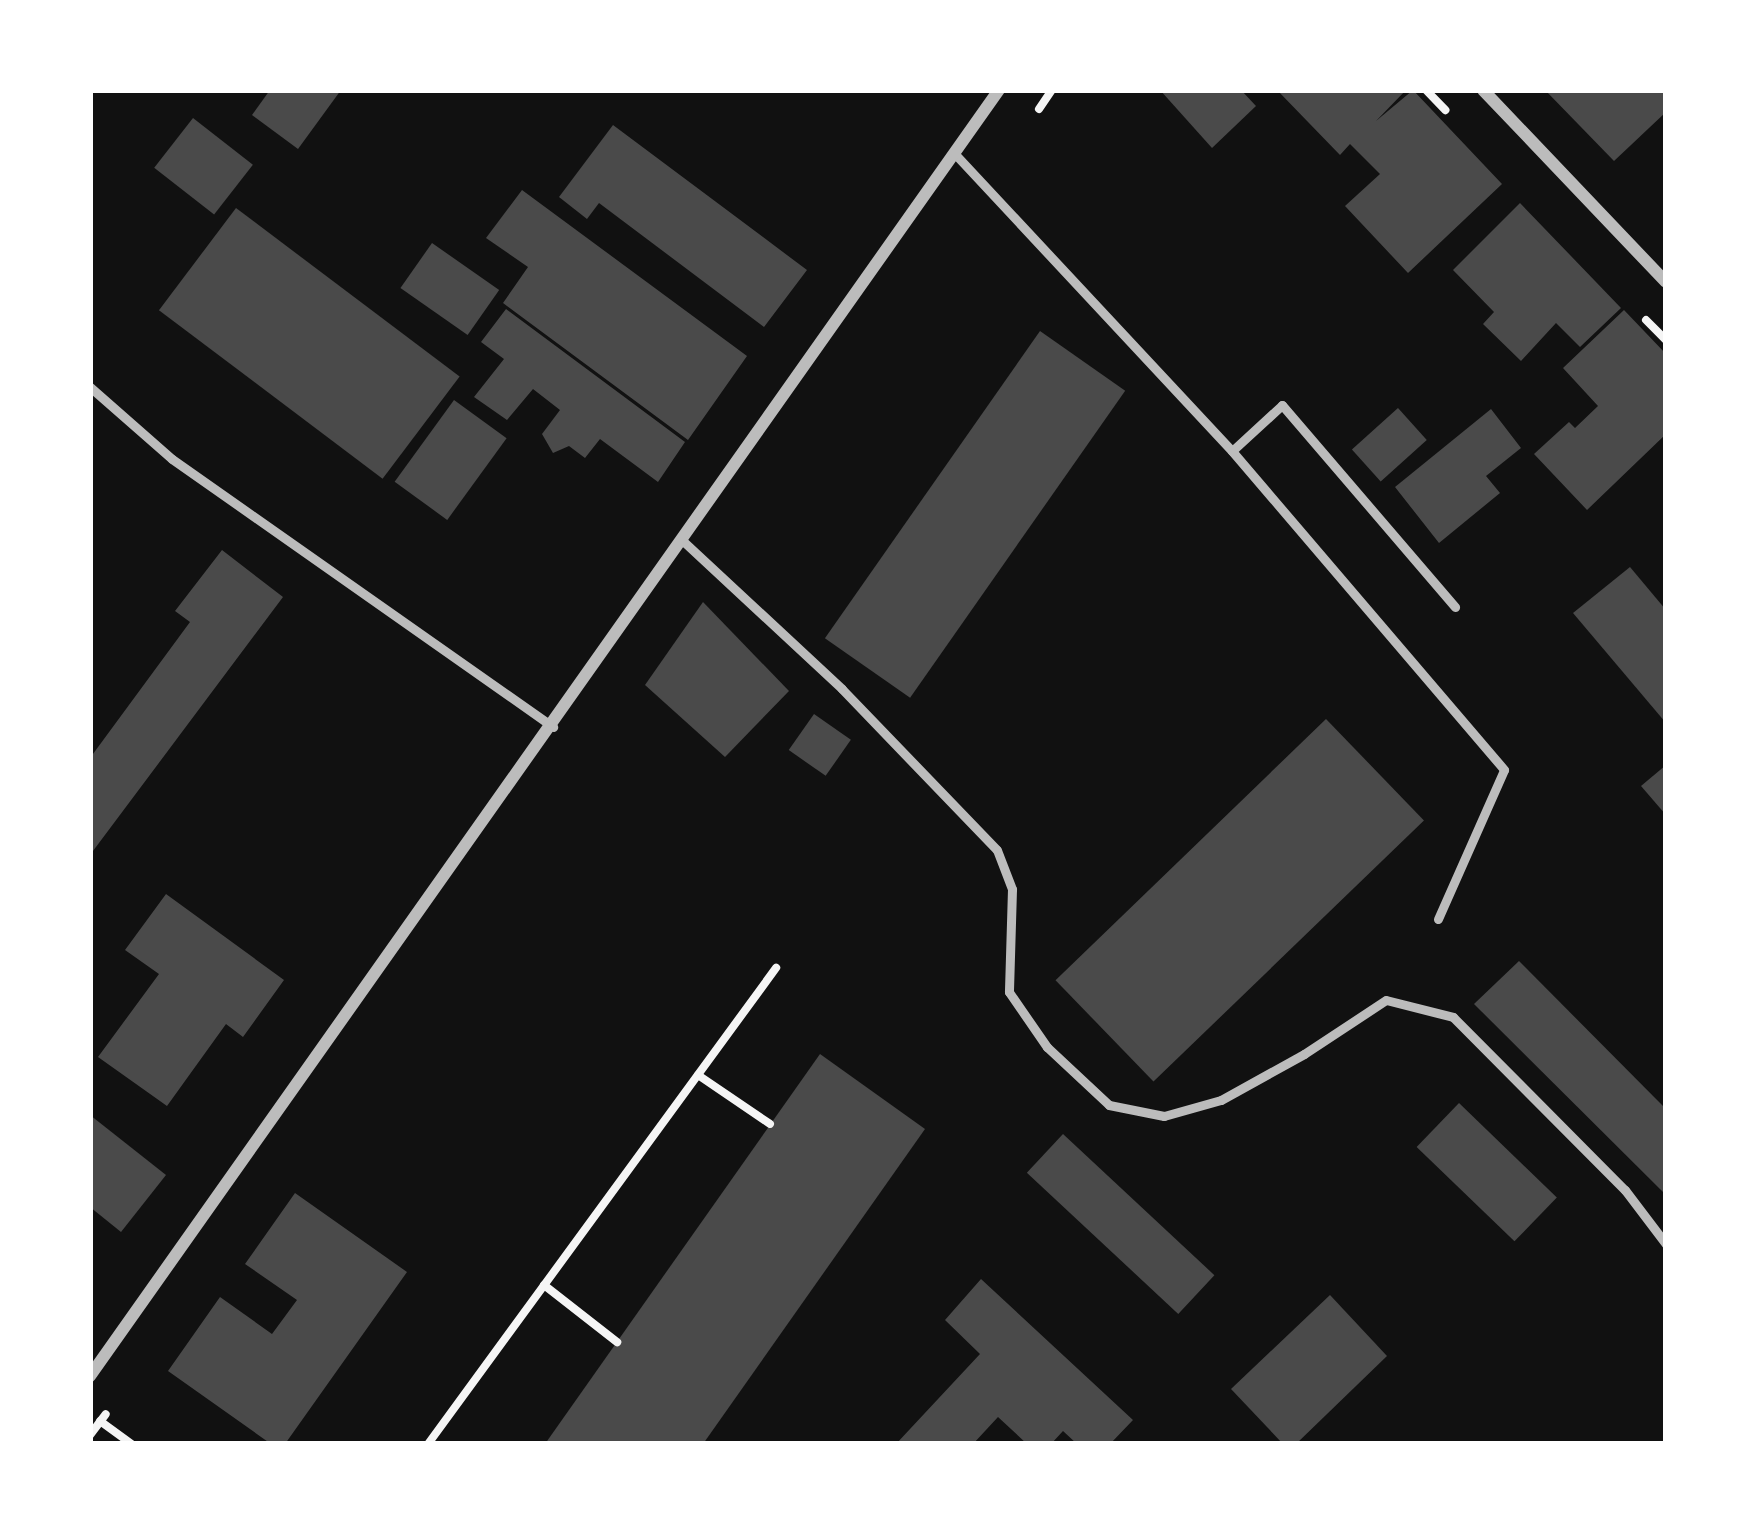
<!DOCTYPE html>
<style>
body{margin:0}
#map{position:relative;width:1756px;height:1534px;overflow:hidden;background:#111;font-family:Manrope,sans-serif}
div>[style]{position:absolute}
.building>*{inset:0;background:#4a4a4a;transform-origin:0 0}
.path>*{height:8px;margin:-4px;padding:0 4px;transform-origin:4px;border-radius:4px;background:#f5f5f5}
.service>*{height:9px;margin:-4.5px;padding:0 4.5px;transform-origin:4.5px;border-radius:4.5px;background:#bcbcbc}
.minor>*{height:12px;margin:-6px;padding:0 6px;transform-origin:6px;border-radius:6px;background:#bcbcbc}
span{translate:-50% -50%;white-space:nowrap;text-align:center;line-height:1.15;-webkit-text-stroke:9px #fff;paint-order:stroke}
.frame{position:absolute;inset:0;border:93px solid #fff;pointer-events:none}
</style>
<div id="map">
<div class="building">
<div style="clip-path:polygon(270px 90px,341px 90px,298px 149px,252px 115px)"></div>
<div style="clip-path:polygon(1160px 90px,1241px 90px,1256px 106px,1212px 148px)"></div>
<div style="clip-path:polygon(1277px 90px,1406px 90px,1376px 121px,1413px 90px,1502px 184px,1408px 273px,1345px 206px,1380px 174px,1350px 144px,1340px 155px)"></div>
<div style="clip-path:polygon(1545px 90px,1666px 90px,1666px 112px,1614px 161px)"></div>
<div style="left:193px;top:118px;width:76px;height:63px;rotate:38deg"></div>
<div style="clip-path:polygon(613px 125px,807px 270px,764px 327px,599px 203px,587px 219px,559px 197px)"></div>
<div style="clip-path:polygon(522px 190px,747px 356px,688px 440px,503px 303px,528px 267px,486px 238px)"></div>
<div style="clip-path:polygon(1520px 203px,1621px 308px,1580px 347px,1556px 323px,1521px 361px,1483px 324px,1494px 312px,1453px 270px)"></div>
<div style="left:236px;top:208px;width:280px;height:128px;rotate:37deg"></div>
<div style="left:432px;top:243px;width:82px;height:55px;rotate:35deg"></div>
<div style="clip-path:polygon(506px 309px,685px 442px,658px 482px,600px 439px,585px 458px,569px 446px,553px 453px,542px 434px,560px 410px,533px 389px,507px 420px,474px 397px,504px 359px,481px 342px)"></div>
<div style="clip-path:polygon(1624px 310px,1666px 354px,1666px 434px,1587px 510px,1534px 454px,1569px 422px,1575px 428px,1598px 406px,1563px 368px)"></div>
<div style="left:1040px;top:331px;width:104px;height:375px;rotate:35deg"></div>
<div style="left:454px;top:400px;width:65px;height:101px;rotate:36deg"></div>
<div style="left:1398px;top:408px;width:43px;height:62px;rotate:48deg"></div>
<div style="clip-path:polygon(1491px 409px,1521px 448px,1486px 476px,1500px 493px,1439px 543px,1395px 487px)"></div>
<div style="clip-path:polygon(222px 550px,283px 597px,90px 855px,90px 758px,190px 622px,175px 611px)"></div>
<div style="clip-path:polygon(1630px 567px,1666px 610px,1666px 723px,1573px 613px)"></div>
<div style="clip-path:polygon(703px 602px,789px 691px,725px 757px,645px 685px)"></div>
<div style="left:814px;top:714px;width:45px;height:44px;rotate:35deg"></div>
<div style="left:1326px;top:719px;width:141px;height:376px;rotate:46deg"></div>
<div style="clip-path:polygon(1666px 765px,1666px 815px,1641px 786px)"></div>
<div style="clip-path:polygon(166px 894px,284px 980px,243px 1037px,226px 1024px,167px 1106px,98px 1057px,159px 974px,125px 950px)"></div>
<div style="clip-path:polygon(1519px 961px,1666px 1109px,1666px 1195px,1474px 1004px)"></div>
<div style="clip-path:polygon(820px 1054px,925px 1129px,703px 1444px,545px 1444px)"></div>
<div style="left:1459px;top:1103px;width:136px;height:61px;rotate:44deg"></div>
<div style="clip-path:polygon(90px 1115px,166px 1175px,121px 1232px,90px 1207px)"></div>
<div style="left:1063px;top:1134px;width:207px;height:53px;rotate:43deg"></div>
<div style="clip-path:polygon(295px 1193px,407px 1272px,285px 1444px,271px 1444px,168px 1371px,220px 1297px,272px 1334px,297px 1300px,245px 1264px)"></div>
<div style="clip-path:polygon(981px 1279px,1133px 1420px,1110px 1444px,1077px 1444px,1063px 1431px,1051px 1444px,1027px 1444px,998px 1417px,973px 1444px,896px 1444px,980px 1354px,945px 1320px)"></div>
<div style="clip-path:polygon(1330px 1295px,1387px 1356px,1296px 1444px,1283px 1444px,1231px 1389px)"></div>
</div>
<div class="path">
<div style="left:1426px;top:90px;width:28px;rotate:46deg"></div>
<div style="left:1039px;top:109px;width:23px;rotate:-56deg"></div>
<div style="left:1646px;top:320px;width:28px;rotate:45deg"></div>
<div style="left:698px;top:1075px;width:87px;rotate:34.2deg"></div>
<div style="left:544px;top:1285px;width:93px;rotate:38deg"></div>
<div style="left:100px;top:1421px;width:39px;rotate:36deg"></div>
<div style="left:90px;top:1435px;width:26px;rotate:-53deg"></div>
<div style="left:428px;top:1444px;width:590px;rotate:-53.83deg"></div>
</div>
<div class="service">
<div style="left:955px;top:154px;width:406px;rotate:47deg"></div>
<div style="left:1232px;top:451px;width:419px;rotate:49.5deg"></div>
<div style="left:1504px;top:770px;width:163px;rotate:113.9deg"></div>
<div style="left:90px;top:387px;width:109px;rotate:41.3deg"></div>
<div style="left:172px;top:459px;width:466px;rotate:35.1deg"></div>
<div style="left:1232px;top:451px;width:68px;rotate:-42.6deg"></div>
<div style="left:1282px;top:405px;width:266px;rotate:49.4deg"></div>
<div style="left:683px;top:541px;width:217px;rotate:42.9deg"></div>
<div style="left:842px;top:689px;width:223px;rotate:46.1deg"></div>
<div style="left:997px;top:850px;width:42px;rotate:69deg"></div>
<div style="left:1012px;top:889px;width:103px;rotate:91.7deg"></div>
<div style="left:1009px;top:992px;width:67px;rotate:55.4deg"></div>
<div style="left:1047px;top:1047px;width:85px;rotate:43.1deg"></div>
<div style="left:1109px;top:1105px;width:56px;rotate:11.3deg"></div>
<div style="left:1164px;top:1116px;width:59px;rotate:-15.7deg"></div>
<div style="left:1221px;top:1100px;width:95px;rotate:-29deg"></div>
<div style="left:1304px;top:1054px;width:98px;rotate:-33.4deg"></div>
<div style="left:1386px;top:1000px;width:69px;rotate:14.2deg"></div>
<div style="left:1453px;top:1017px;width:244px;rotate:45.2deg"></div>
<div style="left:1625px;top:1190px;width:68px;rotate:52.8deg"></div>
</div>
<div class="minor">
<div style="left:1483px;top:90px;width:265px;rotate:46.4deg"></div>
<div style="left:90px;top:1376px;width:1575px;rotate:-54.75deg"></div>
</div>
<div class="frame"></div>
</div>
